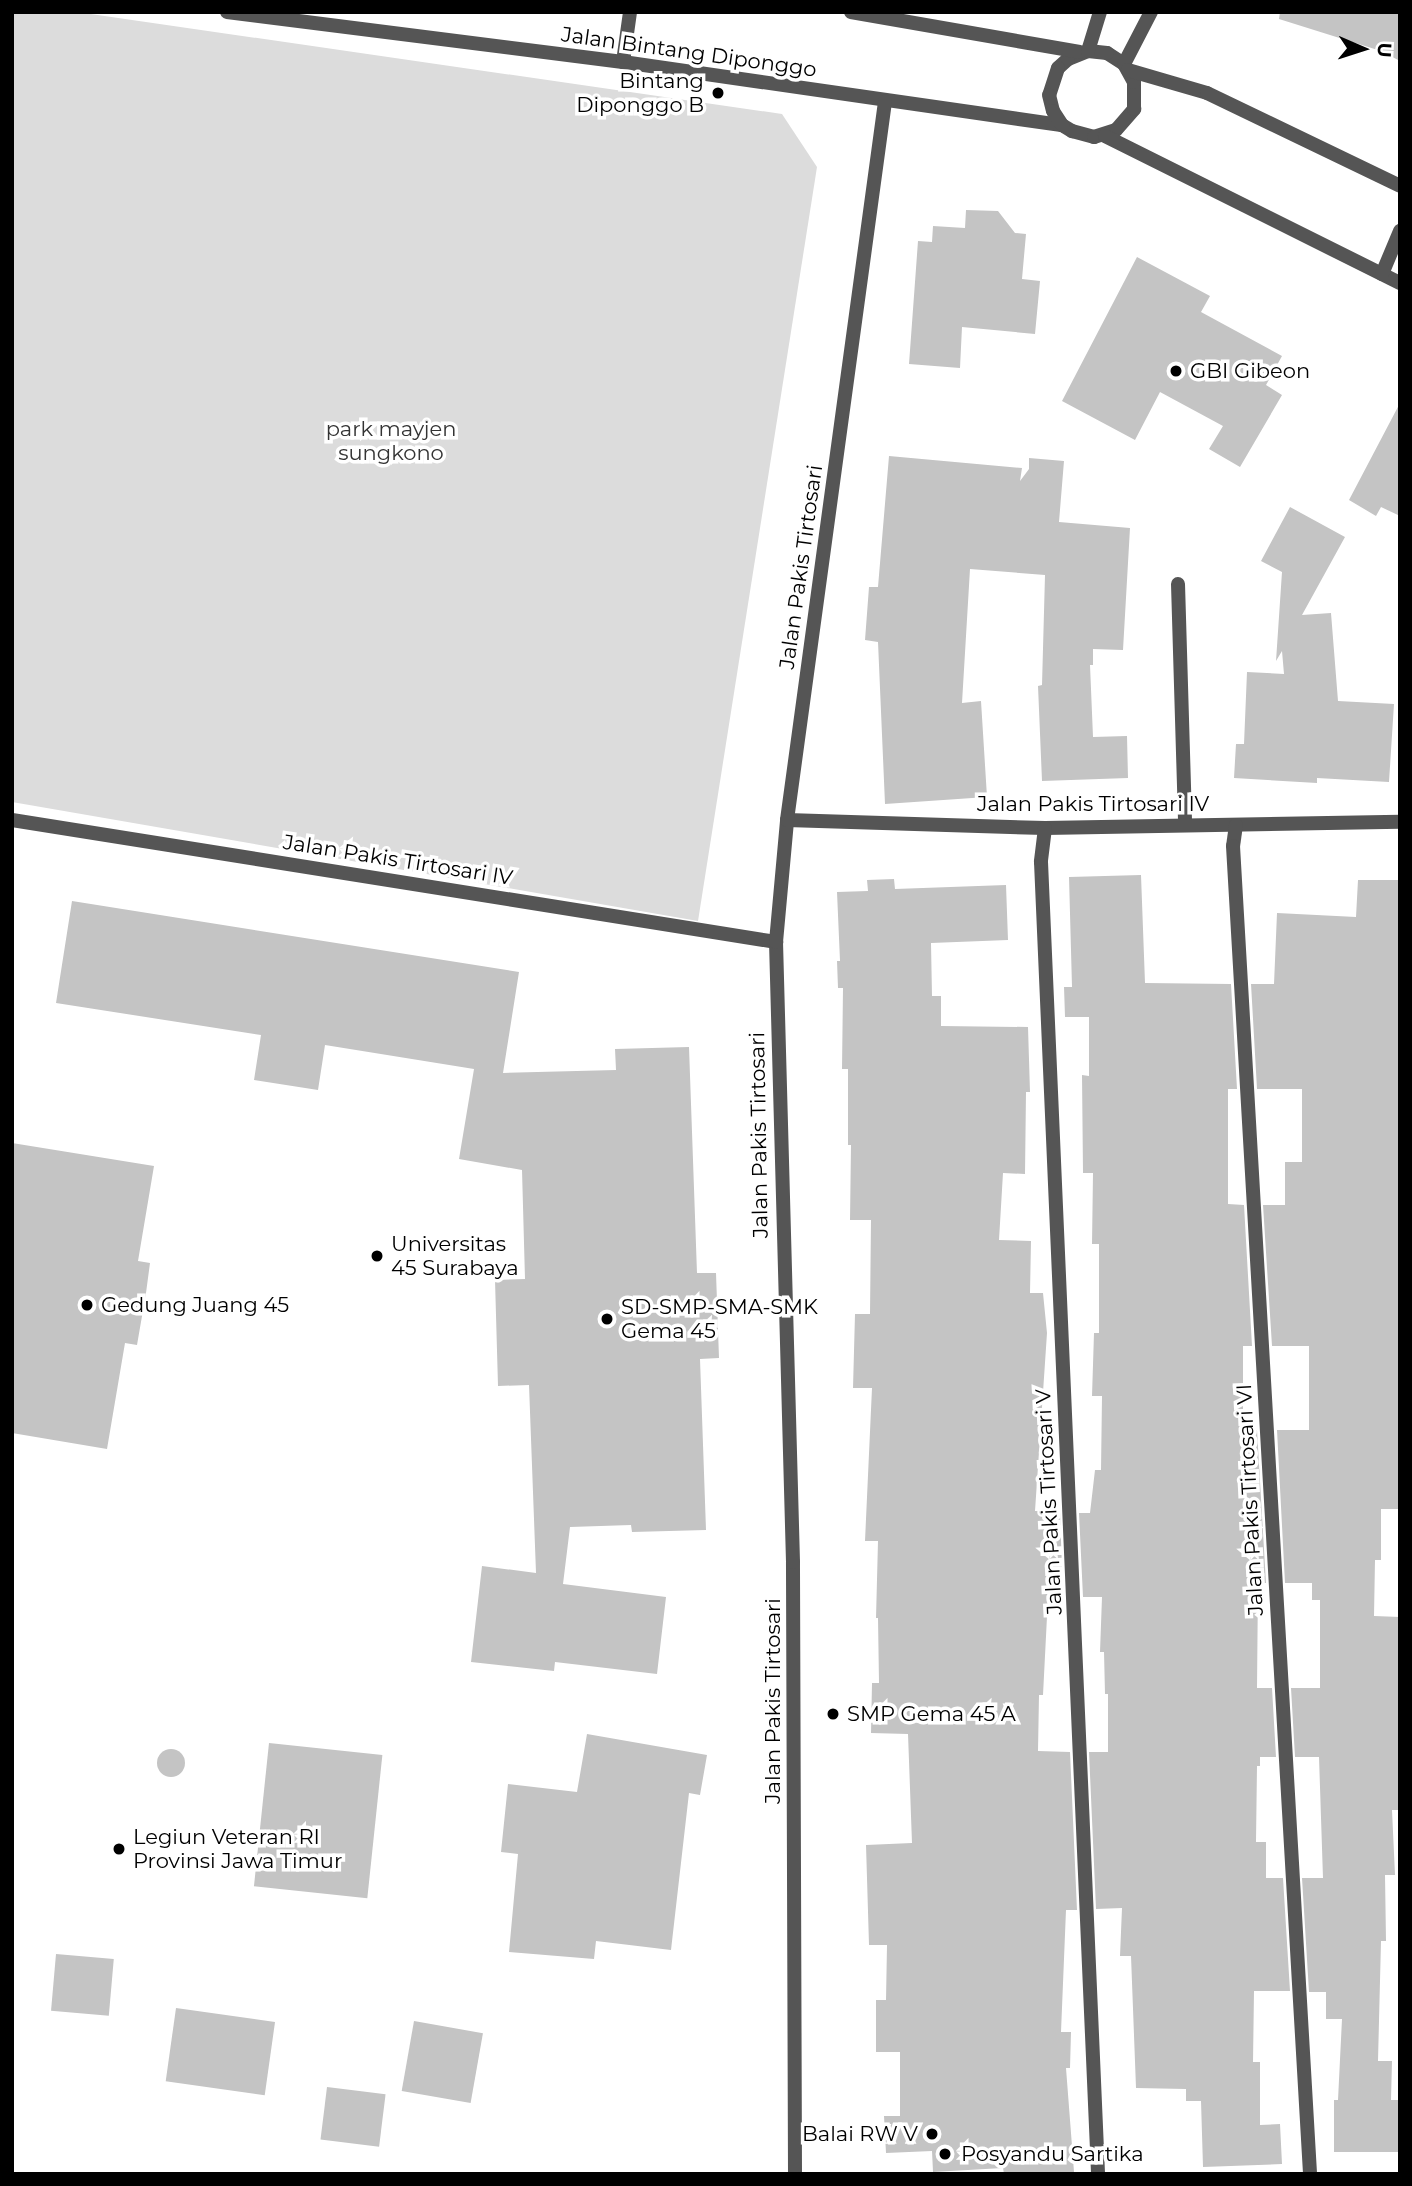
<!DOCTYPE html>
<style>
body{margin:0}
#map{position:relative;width:1412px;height:2186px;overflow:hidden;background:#fff;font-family:Montserrat,sans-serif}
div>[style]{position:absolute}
.green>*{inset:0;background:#dcdcdc}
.building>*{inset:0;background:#c4c4c4;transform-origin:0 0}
.round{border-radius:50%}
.street>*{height:14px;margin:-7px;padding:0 7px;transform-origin:7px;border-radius:7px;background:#555}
.dots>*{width:19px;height:19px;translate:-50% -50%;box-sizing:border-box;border:4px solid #fff;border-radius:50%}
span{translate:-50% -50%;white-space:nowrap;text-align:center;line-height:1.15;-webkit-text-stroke:7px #fff;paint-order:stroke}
.street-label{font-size:21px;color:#000}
.poi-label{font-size:21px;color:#000}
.right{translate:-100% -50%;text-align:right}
.left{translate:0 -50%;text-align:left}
.park-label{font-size:21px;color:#333}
.frame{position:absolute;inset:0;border:14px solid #000;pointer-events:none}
.north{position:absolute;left:1328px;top:14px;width:70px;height:70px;-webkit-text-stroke:5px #fff;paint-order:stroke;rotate:93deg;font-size:19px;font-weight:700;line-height:28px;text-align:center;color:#000}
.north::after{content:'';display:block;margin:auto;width:24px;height:32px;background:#000;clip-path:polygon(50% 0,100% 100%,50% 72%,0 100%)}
</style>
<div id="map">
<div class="green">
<div style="clip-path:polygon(12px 12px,77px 12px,782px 114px,817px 167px,698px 921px,12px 802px)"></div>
</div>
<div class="building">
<div style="clip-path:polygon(1280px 12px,1400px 12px,1400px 61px,1381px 51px,1279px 19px)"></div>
<div style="clip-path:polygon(966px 210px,998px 211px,1015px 233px,1026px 234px,1022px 279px,1040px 281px,1035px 334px,962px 327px,960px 368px,909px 364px,918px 241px,932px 242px,933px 226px,965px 228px)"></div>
<div style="clip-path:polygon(1137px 257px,1210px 296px,1201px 312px,1282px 356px,1266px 385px,1282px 395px,1240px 467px,1209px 449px,1223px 426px,1160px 392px,1135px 440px,1062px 401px)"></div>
<div style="clip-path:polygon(1400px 403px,1400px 516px,1381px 507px,1376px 516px,1349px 500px)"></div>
<div style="clip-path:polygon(889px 456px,1022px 468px,1020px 481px,1029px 469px,1029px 458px,1064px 461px,1059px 522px,1130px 528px,1123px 650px,1093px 649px,1093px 665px,1090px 665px,1093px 737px,1127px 736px,1128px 778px,1042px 781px,1038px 686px,1042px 685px,1045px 575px,970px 569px,962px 703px,981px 701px,987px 797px,885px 804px,878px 642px,865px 640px,869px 587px,878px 587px)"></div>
<div style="clip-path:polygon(1290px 507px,1345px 537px,1302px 615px,1331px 613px,1338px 701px,1394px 704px,1389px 782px,1317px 778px,1317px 783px,1234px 778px,1236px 744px,1244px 744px,1247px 672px,1284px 674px,1282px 651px,1276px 661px,1282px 572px,1261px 561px)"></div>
<div style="clip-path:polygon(1141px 875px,1145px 983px,1231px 984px,1237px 1089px,1228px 1089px,1228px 1204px,1244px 1205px,1252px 1346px,1243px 1346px,1243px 1430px,1257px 1430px,1266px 1583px,1258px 1583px,1257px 1688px,1272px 1688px,1276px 1757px,1260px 1757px,1260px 1766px,1257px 1766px,1256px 1842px,1266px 1842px,1266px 1878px,1283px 1878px,1290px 1991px,1254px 1991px,1253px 2062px,1260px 2062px,1260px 2125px,1280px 2124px,1282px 2164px,1203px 2167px,1201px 2101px,1186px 2101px,1186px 2089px,1136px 2088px,1131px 1956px,1120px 1956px,1122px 1908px,1096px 1909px,1089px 1752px,1108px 1752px,1108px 1694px,1105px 1694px,1104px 1652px,1100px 1652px,1102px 1597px,1083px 1597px,1079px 1513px,1090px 1513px,1095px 1470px,1101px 1470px,1102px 1396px,1092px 1396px,1094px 1333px,1099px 1333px,1099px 1244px,1092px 1244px,1093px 1173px,1083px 1173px,1082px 1075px,1089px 1076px,1089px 1017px,1065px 1017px,1064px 987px,1072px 987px,1069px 877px)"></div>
<div style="clip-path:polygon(894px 879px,895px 889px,1006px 885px,1008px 940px,931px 943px,932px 996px,941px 996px,941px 1026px,1028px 1027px,1030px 1092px,1026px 1092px,1025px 1174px,1003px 1173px,999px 1240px,1031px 1241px,1030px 1293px,1043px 1293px,1047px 1333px,1035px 1511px,1060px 1512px,1063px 1597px,1048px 1597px,1043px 1695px,1039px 1695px,1038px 1751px,1070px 1752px,1077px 1910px,1066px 1910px,1061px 2032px,1071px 2032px,1070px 2068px,1066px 2068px,1074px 2172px,1004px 2174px,1003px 2168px,933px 2172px,932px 2151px,886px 2153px,884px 2116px,900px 2116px,900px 2052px,876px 2052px,876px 2000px,886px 2000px,887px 1945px,869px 1945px,866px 1845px,912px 1843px,908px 1734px,871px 1733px,872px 1683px,879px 1683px,878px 1618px,876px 1618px,878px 1541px,865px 1541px,872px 1388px,853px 1388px,855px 1314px,870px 1314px,871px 1220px,850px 1220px,851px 1145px,848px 1145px,848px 1069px,842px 1069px,843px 988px,838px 988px,837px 961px,840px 961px,837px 892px,868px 891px,867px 880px)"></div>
<div style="clip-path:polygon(1358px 880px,1400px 880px,1400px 1509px,1381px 1509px,1381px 1560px,1375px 1560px,1374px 1616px,1400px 1617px,1400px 1810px,1392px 1810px,1395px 1875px,1385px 1875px,1386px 1941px,1381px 1941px,1378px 2061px,1392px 2061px,1391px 2100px,1399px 2100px,1398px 2152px,1334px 2152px,1334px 2100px,1338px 2100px,1342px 2019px,1326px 2019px,1326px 1992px,1309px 1992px,1302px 1878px,1323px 1878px,1319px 1757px,1295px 1757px,1291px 1688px,1320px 1688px,1320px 1600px,1312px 1600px,1312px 1583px,1285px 1583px,1277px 1430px,1309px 1430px,1309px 1346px,1272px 1346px,1263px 1205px,1285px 1205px,1285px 1162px,1302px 1162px,1302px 1089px,1257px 1089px,1251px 984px,1274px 984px,1277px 913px,1356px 917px)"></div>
<div style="clip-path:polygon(72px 901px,519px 972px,503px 1073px,616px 1070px,615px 1049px,689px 1047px,697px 1273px,716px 1273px,719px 1358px,700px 1359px,706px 1530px,632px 1532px,631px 1525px,570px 1527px,563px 1584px,666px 1597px,657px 1674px,555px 1662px,554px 1671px,471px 1662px,482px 1566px,536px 1573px,529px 1385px,498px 1386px,495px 1280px,525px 1279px,522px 1170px,459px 1159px,474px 1069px,325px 1045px,318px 1090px,254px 1080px,261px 1035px,56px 1003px)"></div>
<div style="clip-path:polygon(12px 1143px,154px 1166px,138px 1261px,150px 1263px,146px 1293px,137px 1345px,125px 1343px,107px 1449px,12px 1433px)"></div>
<div style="clip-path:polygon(587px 1734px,707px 1755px,700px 1795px,689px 1793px,671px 1950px,596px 1941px,594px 1959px,509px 1952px,518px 1854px,501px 1852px,508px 1784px,577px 1792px)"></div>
<div style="left:269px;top:1743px;width:114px;height:144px;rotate:6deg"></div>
<div class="round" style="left:157px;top:1749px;width:28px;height:28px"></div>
<div style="left:56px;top:1954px;width:58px;height:57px;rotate:5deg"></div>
<div style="left:176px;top:2008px;width:100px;height:74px;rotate:8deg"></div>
<div style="left:414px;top:2021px;width:70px;height:71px;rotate:10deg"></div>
<div style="left:327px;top:2087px;width:59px;height:53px;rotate:7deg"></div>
</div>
<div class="street">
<div style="left:227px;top:12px;width:399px;rotate:7.2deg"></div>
<div style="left:623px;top:62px;width:443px;rotate:8.2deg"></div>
<div style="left:1062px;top:125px;width:12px;rotate:31deg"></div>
<div style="left:1072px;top:131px;width:23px;rotate:15deg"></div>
<div style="left:1094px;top:137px;width:23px;rotate:-18deg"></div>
<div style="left:1116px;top:130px;width:28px;rotate:-49deg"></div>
<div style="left:1134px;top:109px;width:27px;rotate:-90deg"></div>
<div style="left:1134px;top:82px;width:21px;rotate:-119deg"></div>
<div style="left:1124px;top:64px;width:20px;rotate:-147deg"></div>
<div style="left:1107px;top:53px;width:19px;rotate:-174deg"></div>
<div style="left:1088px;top:51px;width:22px;rotate:158deg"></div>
<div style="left:1068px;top:59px;width:13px;rotate:138deg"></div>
<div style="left:1058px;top:68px;width:28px;rotate:108deg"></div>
<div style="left:1049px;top:95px;width:16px;rotate:76deg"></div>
<div style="left:1053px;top:111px;width:17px;rotate:57deg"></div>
<div style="left:851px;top:12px;width:232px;rotate:9.9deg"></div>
<div style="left:1088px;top:51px;width:41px;rotate:-72.9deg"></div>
<div style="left:623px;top:62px;width:50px;rotate:-82deg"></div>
<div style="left:1124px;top:64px;width:59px;rotate:-62.6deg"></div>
<div style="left:1128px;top:70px;width:82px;rotate:16.2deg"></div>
<div style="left:1207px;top:93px;width:214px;rotate:25.7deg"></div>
<div style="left:1105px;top:136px;width:330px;rotate:26.5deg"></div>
<div style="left:1382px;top:274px;width:47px;rotate:-67.3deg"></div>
<div style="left:1178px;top:584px;width:240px;rotate:88.3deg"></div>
<div style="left:12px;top:820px;width:774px;rotate:9.07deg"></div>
<div style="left:787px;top:820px;width:258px;rotate:1.8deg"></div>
<div style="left:1045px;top:828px;width:355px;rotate:-1deg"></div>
<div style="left:1236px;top:825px;width:21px;rotate:98deg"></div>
<div style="left:1233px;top:846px;width:1330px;rotate:86.68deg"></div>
<div style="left:1045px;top:828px;width:34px;rotate:97deg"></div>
<div style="left:1041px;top:862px;width:1313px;rotate:87.51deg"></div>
<div style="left:795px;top:2174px;width:612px;rotate:-90.19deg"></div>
<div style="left:793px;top:1562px;width:620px;rotate:-91.57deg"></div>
<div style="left:776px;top:942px;width:122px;rotate:-84.8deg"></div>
<div style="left:787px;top:820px;width:725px;rotate:-82.23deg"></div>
</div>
<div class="dots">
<div style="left:718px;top:93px;background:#000"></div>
<div style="left:1176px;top:371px;background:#000"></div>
<div style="left:377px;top:1256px;background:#000"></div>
<div style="left:87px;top:1305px;background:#000"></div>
<div style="left:607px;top:1319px;background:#000"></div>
<div style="left:833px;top:1714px;background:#000"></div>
<div style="left:119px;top:1849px;background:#000"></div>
<div style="left:932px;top:2134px;background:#000"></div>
<div style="left:945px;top:2154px;background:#000"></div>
</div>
<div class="street-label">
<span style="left:689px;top:52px;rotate:8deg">Jalan Bintang Diponggo</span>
<span style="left:801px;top:567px;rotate:-82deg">Jalan Pakis Tirtosari</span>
<span style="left:1093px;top:804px">Jalan Pakis Tirtosari IV</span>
<span style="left:398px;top:860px;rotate:9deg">Jalan Pakis Tirtosari IV</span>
<span style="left:759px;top:1135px;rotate:-91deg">Jalan Pakis Tirtosari</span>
<span style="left:1250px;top:1500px;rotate:-93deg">Jalan Pakis Tirtosari VI</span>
<span style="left:1049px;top:1502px;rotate:-93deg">Jalan Pakis Tirtosari V</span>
<span style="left:773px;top:1701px;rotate:-90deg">Jalan Pakis Tirtosari</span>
</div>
<div class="poi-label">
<span class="right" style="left:704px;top:93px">Bintang<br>Diponggo B</span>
<span class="left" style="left:1190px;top:371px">GBI Gibeon</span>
<span class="left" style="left:391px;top:1256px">Universitas<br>45 Surabaya</span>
<span class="left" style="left:101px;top:1305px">Gedung Juang 45</span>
<span class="left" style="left:621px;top:1319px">SD-SMP-SMA-SMK<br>Gema 45</span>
<span class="left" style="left:847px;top:1714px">SMP Gema 45 A</span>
<span class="left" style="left:133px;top:1849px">Legiun Veteran RI<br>Provinsi Jawa Timur</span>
<span class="right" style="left:918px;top:2134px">Balai RW V</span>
<span class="left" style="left:961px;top:2154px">Posyandu Sartika</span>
</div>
<div class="park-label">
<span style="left:391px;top:441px">park mayjen<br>sungkono</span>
</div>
<div class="frame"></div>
<div class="north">U</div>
</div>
